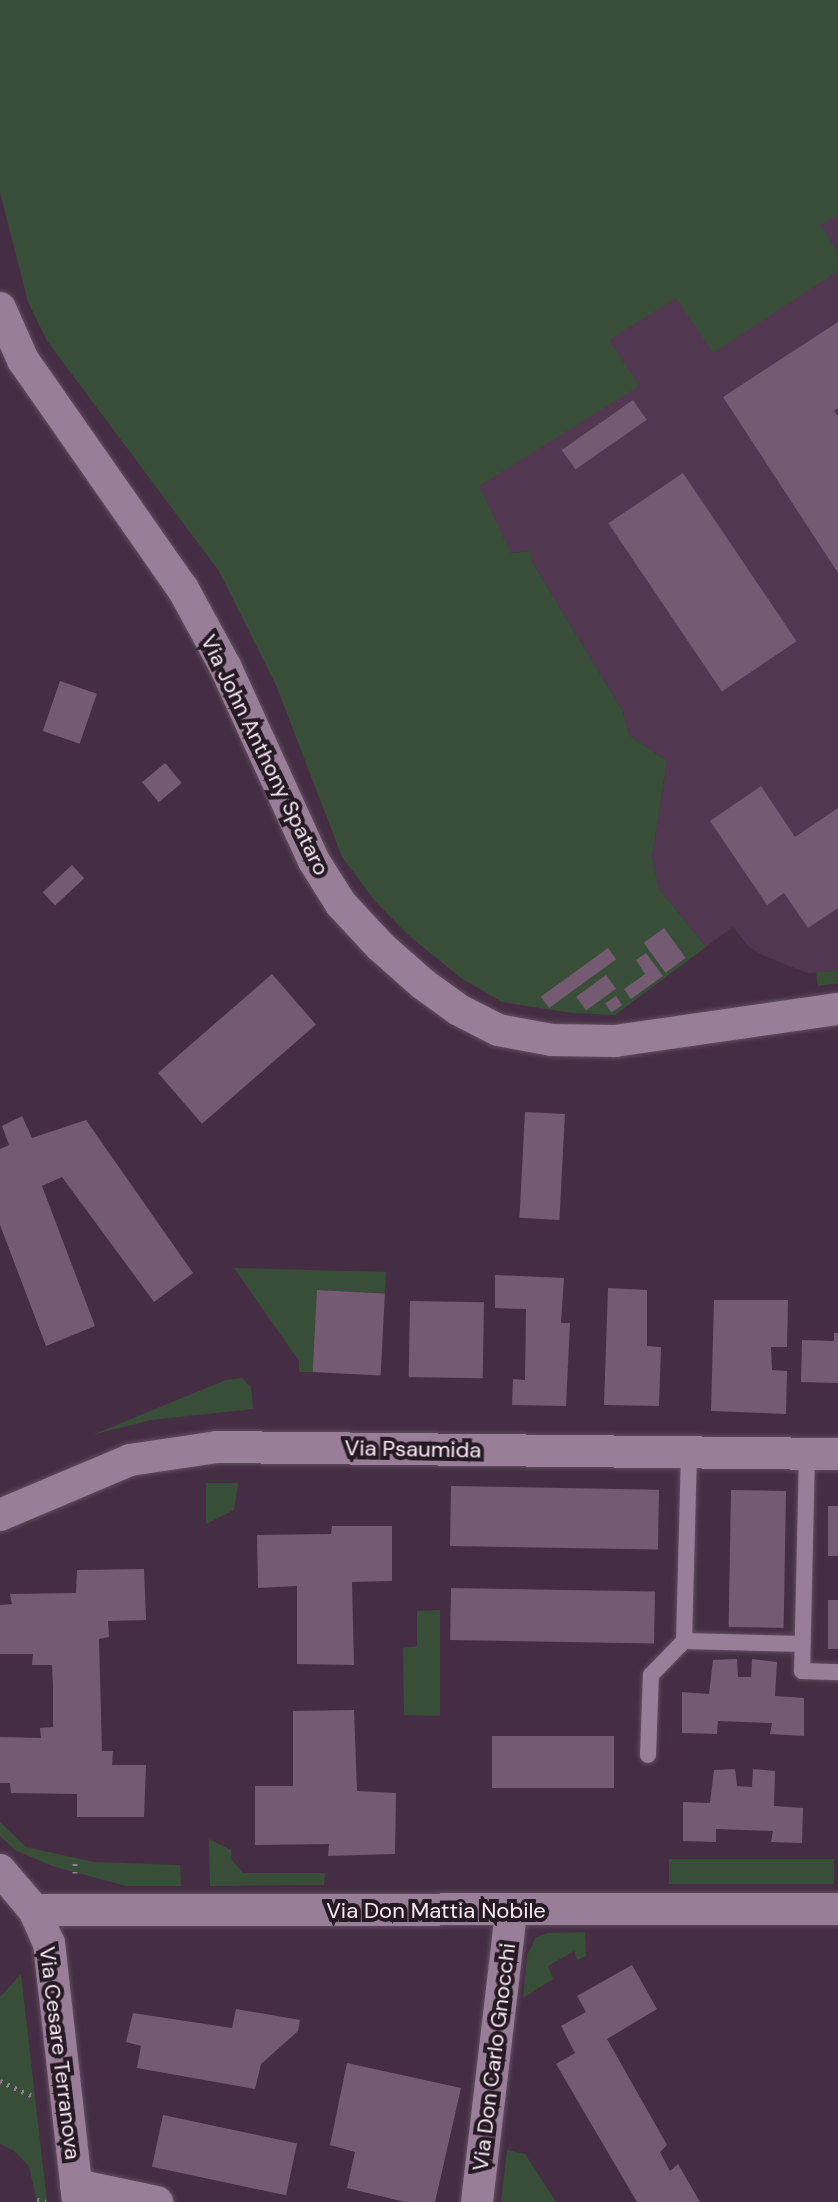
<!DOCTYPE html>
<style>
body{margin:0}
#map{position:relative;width:838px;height:2202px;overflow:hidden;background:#452e43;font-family:"DM Sans",sans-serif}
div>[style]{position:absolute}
.built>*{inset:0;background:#523750}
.green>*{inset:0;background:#384e38;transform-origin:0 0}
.building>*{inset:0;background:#745b72;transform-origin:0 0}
.path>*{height:5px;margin-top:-2.5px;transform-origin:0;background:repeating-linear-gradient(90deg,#917e8f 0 2px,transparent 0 8px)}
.roads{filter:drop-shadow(0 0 2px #614d5f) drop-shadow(0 0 2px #614d5f)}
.service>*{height:16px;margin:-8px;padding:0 8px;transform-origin:8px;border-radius:8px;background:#997e97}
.minor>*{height:32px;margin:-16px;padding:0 16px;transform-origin:16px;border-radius:16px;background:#997e97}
span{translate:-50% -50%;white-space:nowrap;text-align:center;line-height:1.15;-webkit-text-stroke:8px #251a24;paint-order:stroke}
.street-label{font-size:22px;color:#f9eaf7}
</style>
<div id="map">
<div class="built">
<div style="clip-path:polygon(838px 162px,838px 971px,807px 973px,762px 955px,749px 947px,733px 927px,706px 947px,659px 889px,652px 857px,667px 761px,629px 735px,623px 712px,531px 560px,531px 551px,511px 553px,478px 486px,491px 342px)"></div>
</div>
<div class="green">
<div style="clip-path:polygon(0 0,838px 0,838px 215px,820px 225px,838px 253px,838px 271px,713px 353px,676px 298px,609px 340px,639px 386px,479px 486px,511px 553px,531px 551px,531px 560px,623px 712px,629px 735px,667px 761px,652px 857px,659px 889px,706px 947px,615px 1015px,572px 1013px,502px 1002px,461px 978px,407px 934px,375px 901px,342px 857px,276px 685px,219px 571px,47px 341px,28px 302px,0 192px)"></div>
<div style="clip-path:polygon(838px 971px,838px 983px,818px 986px,816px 972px)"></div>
<div style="clip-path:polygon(234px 1268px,386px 1272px,385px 1293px,317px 1290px,316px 1372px,299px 1372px,299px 1361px)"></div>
<div style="clip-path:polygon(242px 1378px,251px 1387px,253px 1409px,151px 1420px,92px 1435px,226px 1380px)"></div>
<div style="clip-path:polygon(206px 1483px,238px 1483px,234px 1510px,206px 1524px)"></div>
<div style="clip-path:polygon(440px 1610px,440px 1716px,404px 1715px,403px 1648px,417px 1646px,417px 1611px)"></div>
<div style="clip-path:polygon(0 1822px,26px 1847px,94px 1862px,180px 1865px,181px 1886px,126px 1886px,52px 1866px,15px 1850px,0 1836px)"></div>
<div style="clip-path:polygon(209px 1839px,231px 1850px,232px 1860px,243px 1873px,325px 1873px,324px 1885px,210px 1886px)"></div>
<div style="left:669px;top:1859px;width:165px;height:25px"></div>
<div style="clip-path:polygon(585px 1932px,586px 1956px,577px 1960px,574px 1951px,548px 1966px,553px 1979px,523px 1998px,527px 1955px,536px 1937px,547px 1933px)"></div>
<div style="clip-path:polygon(21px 1974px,35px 2098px,47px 2202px,37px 2202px,29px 2166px,13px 2150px,0 2144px,0 1997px)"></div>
<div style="clip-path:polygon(507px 2150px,525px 2154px,556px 2202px,501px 2202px)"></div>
</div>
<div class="building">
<div style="clip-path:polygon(838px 322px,838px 408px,834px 411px,838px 416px,838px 573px,723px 397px)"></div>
<div style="left:633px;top:400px;width:24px;height:87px;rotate:55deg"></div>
<div style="left:683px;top:473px;width:203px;height:90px;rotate:56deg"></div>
<div style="left:60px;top:681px;width:39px;height:53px;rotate:19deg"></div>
<div style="left:165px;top:763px;width:26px;height:30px;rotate:50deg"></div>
<div style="clip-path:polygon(761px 786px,795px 837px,838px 808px,838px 908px,808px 928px,784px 893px,767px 905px,710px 821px)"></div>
<div style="left:72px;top:865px;width:18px;height:40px;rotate:47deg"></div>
<div style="left:664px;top:928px;width:37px;height:25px;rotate:54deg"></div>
<div style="left:608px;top:948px;width:14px;height:83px;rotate:54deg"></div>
<div style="clip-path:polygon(646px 953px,663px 976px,631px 999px,624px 989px,645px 974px,636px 960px)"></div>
<div style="left:272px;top:974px;width:67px;height:151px;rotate:49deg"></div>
<div style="left:606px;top:975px;width:17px;height:37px;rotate:54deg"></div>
<div style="left:616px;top:996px;width:11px;height:13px;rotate:56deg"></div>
<div style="left:525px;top:1112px;width:40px;height:106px;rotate:3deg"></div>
<div style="clip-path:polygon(22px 1116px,32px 1138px,86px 1120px,193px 1273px,154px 1302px,62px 1177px,42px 1186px,95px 1326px,46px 1346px,0 1225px,0 1149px,9px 1145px,2px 1126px)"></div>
<div style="clip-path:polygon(495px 1275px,564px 1278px,561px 1323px,570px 1323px,566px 1406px,512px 1405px,513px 1379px,525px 1380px,526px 1309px,495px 1308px)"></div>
<div style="clip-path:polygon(608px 1288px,647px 1290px,647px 1346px,661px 1347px,659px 1406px,604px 1405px)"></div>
<div style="left:317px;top:1290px;width:68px;height:82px;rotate:3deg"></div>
<div style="clip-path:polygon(714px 1300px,788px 1300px,787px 1347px,771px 1347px,772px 1370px,787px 1371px,786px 1414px,711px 1411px)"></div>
<div style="left:410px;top:1301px;width:74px;height:76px;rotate:1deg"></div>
<div style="clip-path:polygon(834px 1333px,838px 1333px,838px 1383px,801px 1382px,802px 1340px,834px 1341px)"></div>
<div style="left:451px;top:1486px;width:208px;height:60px;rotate:1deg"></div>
<div style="left:731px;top:1490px;width:55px;height:137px;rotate:1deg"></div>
<div style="left:828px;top:1506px;width:10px;height:50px"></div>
<div style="clip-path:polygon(332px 1526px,392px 1526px,392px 1581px,352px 1582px,354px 1665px,297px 1664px,297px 1586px,258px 1588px,257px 1535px,331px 1534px)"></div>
<div style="clip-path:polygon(144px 1569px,146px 1620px,108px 1621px,109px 1637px,99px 1639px,102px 1751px,113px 1751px,112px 1765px,146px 1765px,144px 1817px,77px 1817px,77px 1794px,11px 1793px,10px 1783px,0 1783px,0 1737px,41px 1738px,40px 1728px,53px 1727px,53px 1685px,52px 1665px,32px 1665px,33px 1654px,0 1654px,0 1605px,12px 1604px,10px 1594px,76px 1593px,77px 1570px)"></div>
<div style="left:451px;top:1588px;width:204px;height:52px;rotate:1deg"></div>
<div style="left:828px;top:1600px;width:10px;height:49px"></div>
<div style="clip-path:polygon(737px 1659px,738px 1677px,751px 1677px,752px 1659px,777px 1662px,775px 1696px,804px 1698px,804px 1736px,770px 1734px,772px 1723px,718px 1721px,717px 1734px,682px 1733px,682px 1692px,709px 1694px,713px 1660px)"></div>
<div style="clip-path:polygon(354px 1710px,357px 1791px,396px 1793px,395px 1854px,328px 1856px,329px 1844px,255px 1845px,255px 1786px,293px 1786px,293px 1711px)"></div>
<div style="left:492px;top:1736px;width:122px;height:52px"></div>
<div style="clip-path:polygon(735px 1769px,737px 1786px,752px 1787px,753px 1769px,775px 1771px,774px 1806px,803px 1808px,802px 1843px,771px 1842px,773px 1831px,716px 1829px,716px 1842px,683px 1841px,683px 1802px,710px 1803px,714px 1770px)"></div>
<div style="clip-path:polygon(632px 1965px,657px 2009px,607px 2039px,667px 2145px,660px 2152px,670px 2171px,678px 2164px,700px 2202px,637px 2202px,556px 2064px,575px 2053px,561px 2026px,586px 2012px,577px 1996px)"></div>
<div style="clip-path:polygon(236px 2009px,300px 2020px,298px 2031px,261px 2064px,255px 2089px,137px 2068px,141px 2046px,126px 2042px,133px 2013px,232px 2028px)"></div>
<div style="clip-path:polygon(347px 2063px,461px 2088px,435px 2202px,405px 2202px,347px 2188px,355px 2152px,330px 2145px)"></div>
<div style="left:163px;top:2115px;width:137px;height:53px;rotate:12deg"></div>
</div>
<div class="path">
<div style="left:75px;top:1873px;width:15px;rotate:-90deg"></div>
<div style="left:0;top:2081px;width:38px;rotate:25deg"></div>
<div style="left:37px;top:2200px;width:9px;rotate:13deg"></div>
</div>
<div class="roads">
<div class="service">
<div style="left:689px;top:1452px;width:189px;rotate:91.5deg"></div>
<div style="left:684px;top:1641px;width:118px;rotate:1.5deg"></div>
<div style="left:807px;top:1453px;width:218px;rotate:91.3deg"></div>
<div style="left:802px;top:1671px;width:36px;rotate:2deg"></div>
<div style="left:648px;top:1755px;width:80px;rotate:-87.9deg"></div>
<div style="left:651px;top:1675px;width:47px;rotate:-45.9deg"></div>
</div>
<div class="minor">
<div style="left:0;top:308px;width:57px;rotate:66.1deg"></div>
<div style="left:23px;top:360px;width:279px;rotate:55.1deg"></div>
<div style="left:183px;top:589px;width:88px;rotate:61.4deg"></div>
<div style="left:225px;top:666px;width:214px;rotate:65.5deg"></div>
<div style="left:314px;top:861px;width:51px;rotate:57.9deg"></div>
<div style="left:341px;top:904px;width:57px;rotate:47.1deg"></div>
<div style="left:380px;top:946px;width:57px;rotate:41.5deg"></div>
<div style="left:423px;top:984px;width:44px;rotate:35.8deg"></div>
<div style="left:459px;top:1010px;width:44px;rotate:27.1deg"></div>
<div style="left:498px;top:1030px;width:55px;rotate:10.5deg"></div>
<div style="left:552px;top:1040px;width:63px;rotate:0.9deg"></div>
<div style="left:615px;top:1041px;width:225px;rotate:-8.2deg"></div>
<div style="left:0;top:1515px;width:141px;rotate:-22.9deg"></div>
<div style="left:130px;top:1460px;width:88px;rotate:-8.5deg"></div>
<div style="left:217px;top:1447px;width:621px;rotate:0.65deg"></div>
<div style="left:0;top:1870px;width:52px;rotate:49.6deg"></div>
<div style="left:34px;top:1910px;width:36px;rotate:66deg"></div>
<div style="left:49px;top:1943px;width:261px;rotate:83.6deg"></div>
<div style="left:34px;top:1910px;width:804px;rotate:-0.07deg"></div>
<div style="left:76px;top:2185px;width:83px;rotate:11.9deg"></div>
<div style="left:477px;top:2202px;width:292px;rotate:-83.3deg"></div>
</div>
</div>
<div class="street-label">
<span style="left:265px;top:755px;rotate:64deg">Via John Anthony Spataro</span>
<span style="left:413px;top:1449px;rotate:1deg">Via Psaumida</span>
<span style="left:436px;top:1911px">Via Don Mattia Nobile</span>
<span style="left:60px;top:2053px;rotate:83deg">Via Cesare Terranova</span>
<span style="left:494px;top:2057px;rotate:-83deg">Via Don Carlo Gnocchi</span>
</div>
</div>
